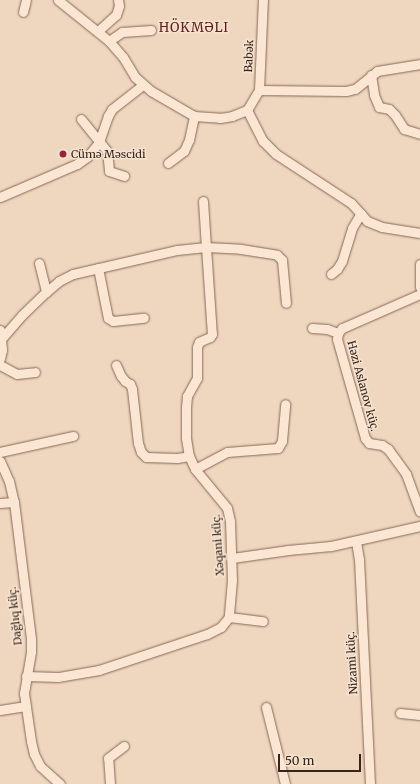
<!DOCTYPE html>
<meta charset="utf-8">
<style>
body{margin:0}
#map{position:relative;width:420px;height:784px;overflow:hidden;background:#efd7bf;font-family:Merriweather,serif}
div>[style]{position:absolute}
.roads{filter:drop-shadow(0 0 1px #886757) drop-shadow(0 0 1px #886757)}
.minor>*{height:9px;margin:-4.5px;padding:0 4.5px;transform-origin:4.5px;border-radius:4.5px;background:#fae6d2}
.dots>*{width:11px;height:11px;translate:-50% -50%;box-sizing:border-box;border:2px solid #f6e3cf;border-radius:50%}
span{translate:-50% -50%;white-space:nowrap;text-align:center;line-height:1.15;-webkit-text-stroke:3px #f6e3cf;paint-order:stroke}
.street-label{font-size:11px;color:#37241c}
.poi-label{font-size:11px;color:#37241c}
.left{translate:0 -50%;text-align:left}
.quarter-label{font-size:13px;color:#651b1a;letter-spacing:1px}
.scale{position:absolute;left:278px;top:754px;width:83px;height:18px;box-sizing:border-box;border:2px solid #37241c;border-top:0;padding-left:5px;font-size:12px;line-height:14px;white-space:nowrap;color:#37241c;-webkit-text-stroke:3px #f6e3cf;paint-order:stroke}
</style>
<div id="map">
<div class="roads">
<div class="minor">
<div style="left:58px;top:0;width:65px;rotate:38.8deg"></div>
<div style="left:109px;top:41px;width:21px;rotate:49deg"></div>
<div style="left:123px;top:57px;width:23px;rotate:59deg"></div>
<div style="left:135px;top:77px;width:21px;rotate:41deg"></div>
<div style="left:151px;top:91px;width:50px;rotate:30.2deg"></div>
<div style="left:194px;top:116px;width:26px;rotate:4deg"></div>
<div style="left:220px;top:118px;width:12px;rotate:-9deg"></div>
<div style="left:232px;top:116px;width:16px;rotate:-22deg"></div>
<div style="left:247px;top:110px;width:23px;rotate:-59deg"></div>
<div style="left:259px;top:90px;width:90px;rotate:-87.5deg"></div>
<div style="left:23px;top:12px;width:12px;rotate:-76deg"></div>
<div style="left:98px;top:31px;width:24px;rotate:-42deg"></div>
<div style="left:116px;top:15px;width:9px;rotate:-72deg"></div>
<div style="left:119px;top:6px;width:6px;rotate:-99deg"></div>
<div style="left:109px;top:41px;width:16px;rotate:-35deg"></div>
<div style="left:122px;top:32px;width:29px;rotate:-4deg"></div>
<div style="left:371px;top:75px;width:20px;rotate:81deg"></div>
<div style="left:374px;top:95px;width:13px;rotate:67deg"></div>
<div style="left:379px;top:107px;width:10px;rotate:11deg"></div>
<div style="left:389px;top:109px;width:8px;rotate:45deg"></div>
<div style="left:395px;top:115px;width:17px;rotate:57deg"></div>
<div style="left:404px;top:129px;width:17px;rotate:17deg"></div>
<div style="left:259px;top:90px;width:87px;rotate:0.7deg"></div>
<div style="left:346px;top:91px;width:9px;rotate:-13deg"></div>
<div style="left:355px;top:89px;width:28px;rotate:-39deg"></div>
<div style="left:377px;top:71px;width:44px;rotate:-9.2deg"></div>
<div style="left:247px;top:110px;width:35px;rotate:63deg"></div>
<div style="left:263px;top:141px;width:18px;rotate:45deg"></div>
<div style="left:276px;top:154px;width:90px;rotate:33.2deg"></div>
<div style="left:351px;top:203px;width:24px;rotate:48deg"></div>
<div style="left:367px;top:221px;width:16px;rotate:22deg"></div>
<div style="left:382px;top:227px;width:38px;rotate:9deg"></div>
<div style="left:81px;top:119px;width:41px;rotate:50.9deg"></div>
<div style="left:107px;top:151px;width:20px;rotate:84deg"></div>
<div style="left:109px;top:171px;width:16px;rotate:18deg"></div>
<div style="left:168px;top:163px;width:20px;rotate:-37deg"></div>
<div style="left:184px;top:151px;width:12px;rotate:-66deg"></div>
<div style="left:189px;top:140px;width:25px;rotate:-78deg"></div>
<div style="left:0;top:197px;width:84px;rotate:-23.2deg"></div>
<div style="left:77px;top:164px;width:12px;rotate:-35deg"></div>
<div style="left:87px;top:157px;width:19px;rotate:-51deg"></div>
<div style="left:99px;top:142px;width:28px;rotate:-71deg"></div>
<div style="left:108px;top:116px;width:8px;rotate:-60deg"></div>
<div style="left:112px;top:109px;width:39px;rotate:-38deg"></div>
<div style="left:203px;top:201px;width:46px;rotate:86.3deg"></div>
<div style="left:206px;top:247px;width:35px;rotate:3deg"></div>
<div style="left:241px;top:249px;width:36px;rotate:9deg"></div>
<div style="left:277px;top:255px;width:7px;rotate:45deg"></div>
<div style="left:282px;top:260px;width:43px;rotate:84.7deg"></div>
<div style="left:39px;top:263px;width:30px;rotate:76deg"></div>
<div style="left:420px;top:264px;width:23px;rotate:90deg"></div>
<div style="left:98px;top:268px;width:51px;rotate:78.7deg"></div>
<div style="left:108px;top:318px;width:6px;rotate:31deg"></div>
<div style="left:113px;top:321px;width:31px;rotate:-6deg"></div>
<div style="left:331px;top:274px;width:8px;rotate:-40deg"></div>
<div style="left:337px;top:269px;width:9px;rotate:-58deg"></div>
<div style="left:342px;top:261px;width:34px;rotate:-73deg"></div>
<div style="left:352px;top:228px;width:17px;rotate:-59deg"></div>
<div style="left:420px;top:294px;width:85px;rotate:156.4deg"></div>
<div style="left:342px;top:328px;width:6px;rotate:129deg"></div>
<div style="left:338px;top:333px;width:6px;rotate:99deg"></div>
<div style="left:337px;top:339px;width:103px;rotate:74.2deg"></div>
<div style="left:365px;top:438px;width:6px;rotate:51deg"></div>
<div style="left:369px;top:443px;width:13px;rotate:9deg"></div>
<div style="left:382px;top:445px;width:7px;rotate:34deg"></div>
<div style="left:388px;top:449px;width:31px;rotate:54deg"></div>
<div style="left:406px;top:474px;width:40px;rotate:69.8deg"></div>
<div style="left:312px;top:328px;width:15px;rotate:4deg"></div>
<div style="left:327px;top:329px;width:12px;rotate:20deg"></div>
<div style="left:0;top:330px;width:20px;rotate:84deg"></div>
<div style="left:2px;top:350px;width:9px;rotate:103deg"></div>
<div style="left:2px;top:338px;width:30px;rotate:-49deg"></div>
<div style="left:22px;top:315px;width:33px;rotate:-44deg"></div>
<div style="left:46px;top:292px;width:17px;rotate:-40deg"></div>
<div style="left:59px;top:281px;width:16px;rotate:-27deg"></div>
<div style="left:73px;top:274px;width:107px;rotate:-13deg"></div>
<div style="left:177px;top:250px;width:29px;rotate:-6deg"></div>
<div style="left:206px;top:247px;width:87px;rotate:86.1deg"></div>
<div style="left:212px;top:334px;width:4px;rotate:124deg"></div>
<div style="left:210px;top:337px;width:12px;rotate:156deg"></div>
<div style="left:199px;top:342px;width:5px;rotate:112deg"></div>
<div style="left:197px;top:347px;width:31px;rotate:90deg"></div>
<div style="left:197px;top:378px;width:21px;rotate:119deg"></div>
<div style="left:187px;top:396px;width:12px;rotate:95deg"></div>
<div style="left:186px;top:408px;width:30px;rotate:90deg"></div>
<div style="left:186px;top:438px;width:18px;rotate:81deg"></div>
<div style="left:189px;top:456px;width:14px;rotate:65deg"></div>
<div style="left:195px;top:469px;width:50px;rotate:50.6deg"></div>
<div style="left:227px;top:508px;width:13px;rotate:77deg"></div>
<div style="left:230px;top:521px;width:59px;rotate:88.1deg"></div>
<div style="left:232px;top:580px;width:37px;rotate:95deg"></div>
<div style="left:229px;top:617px;width:13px;rotate:129deg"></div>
<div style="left:221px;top:627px;width:16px;rotate:153deg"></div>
<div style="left:207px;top:634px;width:114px;rotate:161.6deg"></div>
<div style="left:99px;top:670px;width:42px;rotate:170.3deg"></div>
<div style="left:58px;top:677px;width:32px;rotate:-178deg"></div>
<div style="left:0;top:365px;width:19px;rotate:28deg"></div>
<div style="left:17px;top:374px;width:18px;rotate:-6deg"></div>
<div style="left:116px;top:365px;width:12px;rotate:66deg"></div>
<div style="left:121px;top:376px;width:6px;rotate:51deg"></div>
<div style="left:125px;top:381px;width:6px;rotate:31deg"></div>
<div style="left:130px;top:384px;width:5px;rotate:68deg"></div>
<div style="left:132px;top:389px;width:54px;rotate:83.7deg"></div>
<div style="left:138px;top:443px;width:9px;rotate:72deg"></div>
<div style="left:141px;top:452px;width:7px;rotate:45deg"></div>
<div style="left:146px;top:457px;width:31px;rotate:2deg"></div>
<div style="left:177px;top:458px;width:12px;rotate:-9deg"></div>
<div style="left:0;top:452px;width:75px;rotate:-12.4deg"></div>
<div style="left:0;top:461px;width:22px;rotate:66deg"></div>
<div style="left:9px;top:481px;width:22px;rotate:77deg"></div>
<div style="left:14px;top:502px;width:138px;rotate:82.9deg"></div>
<div style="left:31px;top:639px;width:13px;rotate:90deg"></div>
<div style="left:31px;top:652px;width:42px;rotate:99.7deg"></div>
<div style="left:24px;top:693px;width:49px;rotate:81.7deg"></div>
<div style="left:31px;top:741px;width:13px;rotate:77deg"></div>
<div style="left:34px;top:754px;width:13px;rotate:63deg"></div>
<div style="left:40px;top:766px;width:27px;rotate:42deg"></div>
<div style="left:195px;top:469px;width:36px;rotate:-28deg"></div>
<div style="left:227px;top:452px;width:51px;rotate:-4.5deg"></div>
<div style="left:278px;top:448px;width:8px;rotate:-60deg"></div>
<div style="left:282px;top:441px;width:37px;rotate:-85deg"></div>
<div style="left:0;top:503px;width:14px;rotate:-4deg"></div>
<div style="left:356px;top:541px;width:18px;rotate:81deg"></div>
<div style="left:359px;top:559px;width:225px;rotate:87.2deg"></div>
<div style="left:232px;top:558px;width:57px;rotate:-8.1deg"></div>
<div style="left:288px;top:550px;width:43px;rotate:-5.3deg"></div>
<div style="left:331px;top:546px;width:91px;rotate:-12.7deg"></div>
<div style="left:229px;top:617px;width:34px;rotate:7deg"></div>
<div style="left:266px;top:707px;width:79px;rotate:76.1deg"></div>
<div style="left:0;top:710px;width:26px;rotate:-9deg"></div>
<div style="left:400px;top:713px;width:20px;rotate:6deg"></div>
<div style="left:110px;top:784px;width:26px;rotate:-94deg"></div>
<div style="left:108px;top:758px;width:20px;rotate:-37deg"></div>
</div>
</div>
<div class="dots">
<div style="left:63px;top:154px;background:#99253d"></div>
</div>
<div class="street-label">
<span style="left:249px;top:56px;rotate:-88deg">Babək</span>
<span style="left:363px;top:386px;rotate:75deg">Həzi Aslanov küç.</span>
<span style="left:218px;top:545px;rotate:-94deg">Xəqani küç.</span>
<span style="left:15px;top:616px;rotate:-96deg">Dağlıq küç.</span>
<span style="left:352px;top:663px;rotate:-93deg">Nizami küç.</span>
</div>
<div class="poi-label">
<span class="left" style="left:71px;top:154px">Cümə Məscidi</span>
</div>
<div class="quarter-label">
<span style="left:194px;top:28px">HÖKMƏLI</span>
</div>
<div class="scale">50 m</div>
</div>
